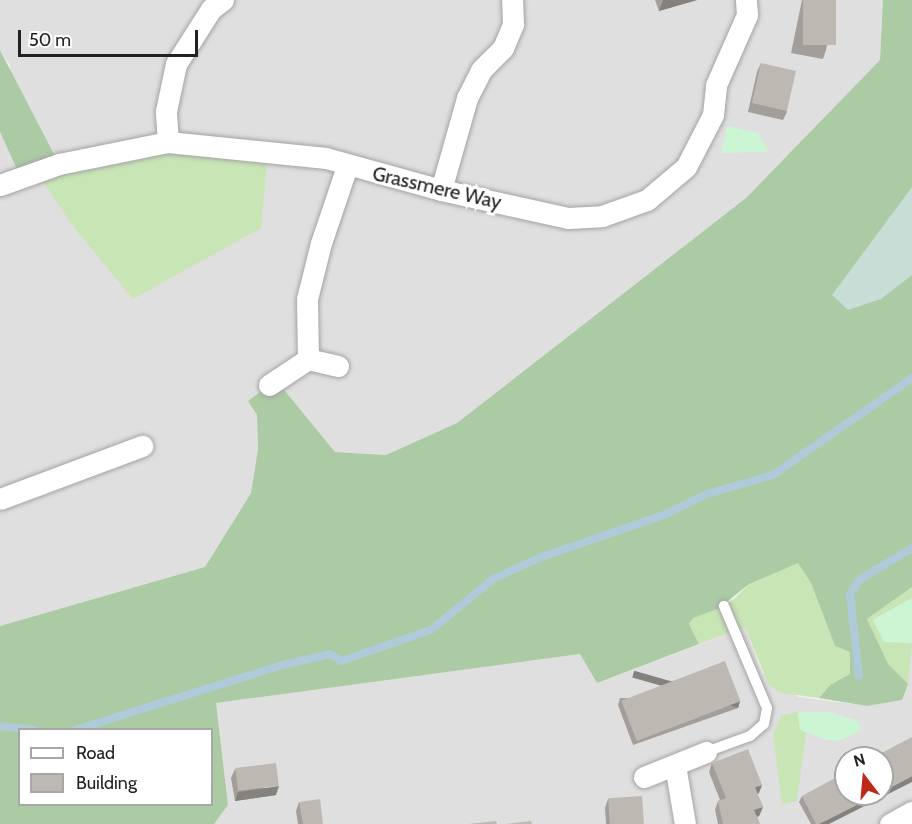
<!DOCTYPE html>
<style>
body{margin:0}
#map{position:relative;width:912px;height:824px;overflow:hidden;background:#f1efe9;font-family:Cabin,sans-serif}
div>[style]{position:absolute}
.residential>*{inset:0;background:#dfdfdf}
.grass>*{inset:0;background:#c7e5b5}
.forest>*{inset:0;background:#aacba3}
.wetland>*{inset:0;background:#c8ddd6}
.park>*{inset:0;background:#ccf5d4}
.stream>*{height:8px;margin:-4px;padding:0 4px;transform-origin:4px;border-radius:4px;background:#afcbd9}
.roads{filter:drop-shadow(0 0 2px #a3a3a3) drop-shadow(0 0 2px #a3a3a3)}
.lane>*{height:10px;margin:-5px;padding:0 5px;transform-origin:5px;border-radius:5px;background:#fff}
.street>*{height:21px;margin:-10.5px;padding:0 10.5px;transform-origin:10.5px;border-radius:10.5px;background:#fff}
.wall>*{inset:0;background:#a39e99}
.shaded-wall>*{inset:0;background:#85817d;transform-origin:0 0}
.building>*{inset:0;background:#beb8b2;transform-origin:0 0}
span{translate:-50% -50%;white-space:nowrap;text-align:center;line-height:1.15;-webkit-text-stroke:6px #fff;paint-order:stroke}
.street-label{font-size:20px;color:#222}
.legend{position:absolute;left:18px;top:728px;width:195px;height:78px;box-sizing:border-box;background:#fff;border:2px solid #a7a7a7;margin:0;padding:8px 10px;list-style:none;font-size:18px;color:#222}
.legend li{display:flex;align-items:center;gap:12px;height:30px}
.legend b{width:30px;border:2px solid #a7a7a7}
.north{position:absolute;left:834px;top:746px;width:60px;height:60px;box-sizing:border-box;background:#fff;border:2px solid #a7a7a7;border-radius:50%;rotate:344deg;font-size:16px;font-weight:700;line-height:24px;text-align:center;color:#222}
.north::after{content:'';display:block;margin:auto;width:21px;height:27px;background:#bd2916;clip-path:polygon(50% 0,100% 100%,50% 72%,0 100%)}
.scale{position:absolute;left:18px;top:30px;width:180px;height:27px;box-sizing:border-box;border:3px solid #222;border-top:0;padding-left:8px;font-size:18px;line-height:21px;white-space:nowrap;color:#222;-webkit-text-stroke:4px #fff;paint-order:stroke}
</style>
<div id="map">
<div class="residential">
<div style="clip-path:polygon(0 0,883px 0,880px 60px,746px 198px,457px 423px,386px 455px,335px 452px,276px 380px,248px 401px,257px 415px,258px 449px,251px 493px,205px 567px,0 626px,0 132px,21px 177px,10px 65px,0 50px)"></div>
<div style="clip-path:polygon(evenodd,912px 587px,912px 824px,214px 824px,228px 805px,216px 703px,580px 654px,597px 683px,745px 627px,762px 672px,799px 697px,867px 706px,901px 700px,899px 597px,912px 587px,846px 758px,882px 758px,882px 794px,846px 794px,846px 758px)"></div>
</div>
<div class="grass">
<div style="clip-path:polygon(168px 142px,268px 152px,261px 228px,133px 299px,72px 225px,37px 172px)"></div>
<div style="clip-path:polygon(798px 562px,811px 583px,835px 646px,850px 652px,850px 674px,830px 685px,819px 698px,782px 693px,769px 685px,745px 627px,699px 644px,689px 624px,692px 618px,718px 609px,734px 599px,749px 584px)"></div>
<div style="clip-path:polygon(912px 587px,912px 598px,873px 620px,905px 644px,912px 643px,908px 684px,888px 665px,867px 619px)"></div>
<div style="clip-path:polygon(798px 712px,800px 729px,806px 732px,797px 801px,782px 804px,773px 736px,781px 715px)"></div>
</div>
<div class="forest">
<div style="clip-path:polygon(evenodd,883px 0,912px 0,912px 587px,867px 619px,888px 664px,908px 684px,902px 700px,867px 706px,819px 698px,830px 685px,850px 674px,850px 652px,835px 646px,811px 583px,798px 563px,749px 584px,718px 609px,693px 618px,689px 624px,699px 644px,597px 683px,580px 654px,216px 703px,228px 805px,214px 824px,0 824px,0 626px,205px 567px,251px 493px,258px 449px,257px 415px,248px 401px,276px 380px,335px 452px,386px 455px,457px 423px,746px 198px,880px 60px,883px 0,20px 730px,212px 730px,212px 804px,20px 804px,20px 730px)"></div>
<div style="clip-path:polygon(0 50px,59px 164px,21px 178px,0 132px)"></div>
</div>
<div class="wetland">
<div style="clip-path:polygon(912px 187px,912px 275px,881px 299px,848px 310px,832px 295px)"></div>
</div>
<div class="park">
<div style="clip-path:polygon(727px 126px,758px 133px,769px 152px,721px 153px)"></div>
<div style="clip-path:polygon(912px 598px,912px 643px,884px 642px,873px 620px)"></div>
<div style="clip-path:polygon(798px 712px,828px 712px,856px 720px,862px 730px,839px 741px,824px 739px,800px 730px)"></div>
</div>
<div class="stream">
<div style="left:859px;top:676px;width:82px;rotate:-96.3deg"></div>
<div style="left:850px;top:594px;width:17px;rotate:-57deg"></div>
<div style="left:859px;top:580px;width:62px;rotate:-31.1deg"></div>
<div style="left:0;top:726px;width:35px;rotate:7deg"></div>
<div style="left:75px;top:730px;width:214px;rotate:-17.4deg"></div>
<div style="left:279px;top:666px;width:52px;rotate:-13.2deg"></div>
<div style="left:330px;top:654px;width:13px;rotate:32deg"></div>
<div style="left:341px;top:661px;width:95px;rotate:-19deg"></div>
<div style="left:431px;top:630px;width:80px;rotate:-39.4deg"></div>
<div style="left:493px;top:579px;width:56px;rotate:-24.3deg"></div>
<div style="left:544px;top:556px;width:127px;rotate:-18.9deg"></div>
<div style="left:664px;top:515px;width:48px;rotate:-26deg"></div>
<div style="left:707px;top:494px;width:69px;rotate:-16.1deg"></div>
<div style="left:773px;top:475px;width:169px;rotate:-34.9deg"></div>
</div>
<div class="roads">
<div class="lane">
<div style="left:706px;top:752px;width:47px;rotate:-20deg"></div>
<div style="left:750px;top:736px;width:18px;rotate:-41deg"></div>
<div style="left:764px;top:724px;width:16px;rotate:-79deg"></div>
<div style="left:767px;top:708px;width:111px;rotate:-112.9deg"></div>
</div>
<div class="street">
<div style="left:168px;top:142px;width:31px;rotate:-94deg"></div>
<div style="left:166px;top:111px;width:48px;rotate:-78deg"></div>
<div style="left:176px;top:64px;width:65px;rotate:-57.5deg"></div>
<div style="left:211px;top:9px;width:15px;rotate:-37deg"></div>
<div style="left:0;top:185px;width:63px;rotate:-19.6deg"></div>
<div style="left:59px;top:164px;width:111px;rotate:-11.4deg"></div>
<div style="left:168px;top:142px;width:159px;rotate:5.8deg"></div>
<div style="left:326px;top:158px;width:119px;rotate:15.5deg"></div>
<div style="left:441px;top:190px;width:130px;rotate:12.4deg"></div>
<div style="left:568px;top:218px;width:34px;rotate:-3deg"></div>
<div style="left:602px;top:216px;width:48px;rotate:-19.6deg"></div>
<div style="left:647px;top:200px;width:51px;rotate:-40.2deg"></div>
<div style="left:686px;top:167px;width:59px;rotate:-62.6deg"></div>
<div style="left:713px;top:115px;width:30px;rotate:-84deg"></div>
<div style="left:716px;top:85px;width:77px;rotate:-66.1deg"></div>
<div style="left:747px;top:15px;width:15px;rotate:-94deg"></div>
<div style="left:441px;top:190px;width:96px;rotate:-74.2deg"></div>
<div style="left:467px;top:98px;width:31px;rotate:-63deg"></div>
<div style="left:481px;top:70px;width:31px;rotate:-45deg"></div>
<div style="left:503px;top:48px;width:26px;rotate:-67deg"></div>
<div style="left:513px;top:24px;width:24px;rotate:-92deg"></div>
<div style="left:338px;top:366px;width:31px;rotate:-167deg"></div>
<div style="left:308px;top:359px;width:60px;rotate:-91deg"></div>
<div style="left:307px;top:299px;width:58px;rotate:-76deg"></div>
<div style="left:321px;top:243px;width:81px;rotate:-71.3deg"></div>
<div style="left:269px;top:385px;width:47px;rotate:-33.7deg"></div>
<div style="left:0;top:499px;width:152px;rotate:-20.5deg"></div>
<div style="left:675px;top:765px;width:60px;rotate:80.4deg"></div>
<div style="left:644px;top:777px;width:67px;rotate:-22deg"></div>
<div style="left:890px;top:824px;width:25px;rotate:-29deg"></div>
</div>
</div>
<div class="wall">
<div style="clip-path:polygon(655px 0,697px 0,659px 11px)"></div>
<div style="clip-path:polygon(802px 0,836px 0,826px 50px,823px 59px,791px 53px)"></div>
<div style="clip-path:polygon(761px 63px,787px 112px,783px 120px,748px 112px,757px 72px)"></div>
<div style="clip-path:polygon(620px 698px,740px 701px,738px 708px,633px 745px,618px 705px)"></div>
<div style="clip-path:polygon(712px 763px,759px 793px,757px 794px,763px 807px,759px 816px,757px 817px,760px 824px,718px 824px,715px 810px,718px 801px,720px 800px,709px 772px)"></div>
<div style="clip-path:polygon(235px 769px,276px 795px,235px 801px,231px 778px)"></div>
<div style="clip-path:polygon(802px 796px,829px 824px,811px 824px,799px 802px)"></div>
<div style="clip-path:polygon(608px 799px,644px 824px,606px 824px,605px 808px)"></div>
<div style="clip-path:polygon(299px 802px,323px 824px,298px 824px,296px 811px)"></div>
</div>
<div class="shaded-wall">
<div style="clip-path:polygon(663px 0,697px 0,659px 11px)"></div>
<div style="left:740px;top:701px;width:7px;height:110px;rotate:106deg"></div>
<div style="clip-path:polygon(912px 776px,912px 782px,829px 824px,819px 824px,878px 794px,882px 794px,882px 792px)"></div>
<div style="clip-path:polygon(762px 785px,759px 793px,752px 796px,755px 787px)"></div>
<div style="clip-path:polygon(279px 786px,276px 795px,235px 801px,238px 792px)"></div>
<div style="clip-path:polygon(763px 807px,759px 816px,751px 819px,754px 810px)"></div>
</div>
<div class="building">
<div style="left:803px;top:0;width:33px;height:45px"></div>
<div style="left:761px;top:63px;width:36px;height:41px;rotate:13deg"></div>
<div style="left:725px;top:661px;width:43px;height:111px;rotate:69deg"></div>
<div style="clip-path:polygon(912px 737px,912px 776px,882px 792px,882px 758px,872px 758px)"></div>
<div style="clip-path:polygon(748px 749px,762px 785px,755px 787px,763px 807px,754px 810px,760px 824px,723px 824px,718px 801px,726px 798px,712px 763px)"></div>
<div style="left:276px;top:763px;width:23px;height:41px;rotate:83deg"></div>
<div style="clip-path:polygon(846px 772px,846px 794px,878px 794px,819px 824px,816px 824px,802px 796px)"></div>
<div style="left:642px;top:796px;width:28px;height:34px;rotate:86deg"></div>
<div style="clip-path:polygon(320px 799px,323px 824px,303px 824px,299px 802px)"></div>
<div style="clip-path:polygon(496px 821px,497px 824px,469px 824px)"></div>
<div style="clip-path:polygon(531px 821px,532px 824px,506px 824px)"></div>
</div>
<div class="street-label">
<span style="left:437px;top:188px;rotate:13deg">Grassmere Way</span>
</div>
<ul class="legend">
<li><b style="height:8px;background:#fff"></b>Road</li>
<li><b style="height:16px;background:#beb8b2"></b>Building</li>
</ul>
<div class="north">N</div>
<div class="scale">50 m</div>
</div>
